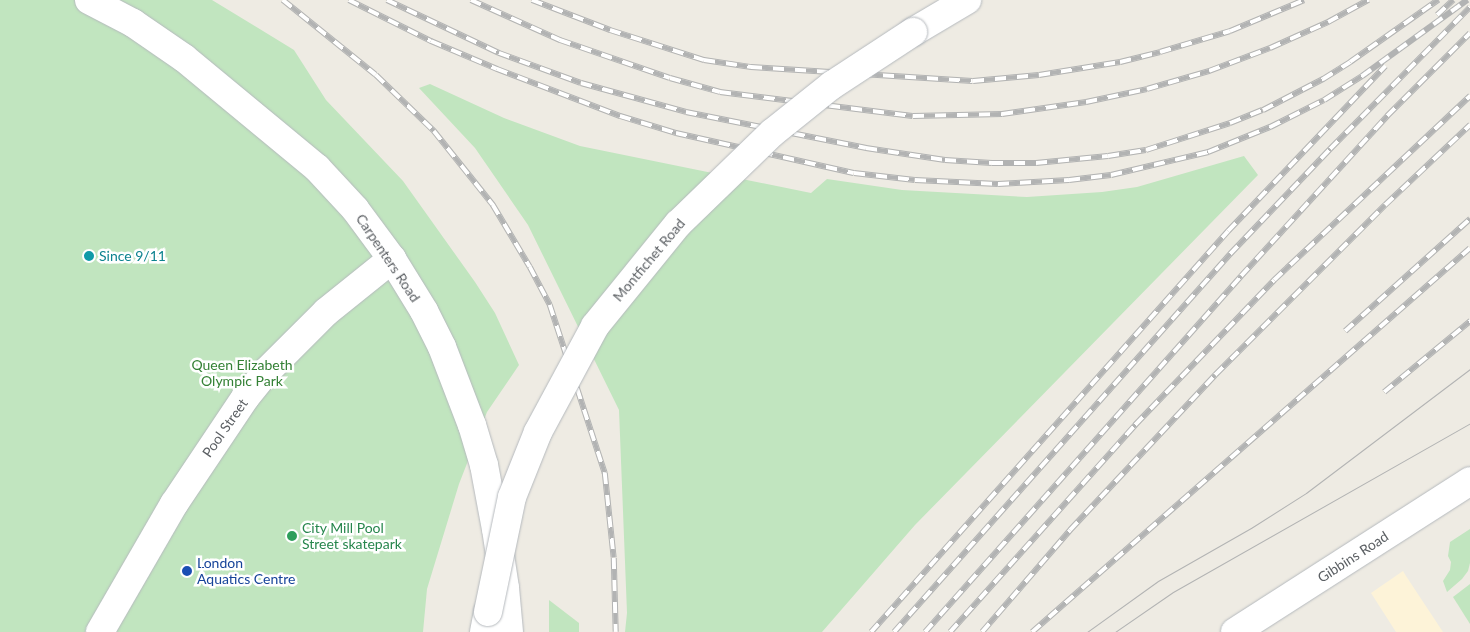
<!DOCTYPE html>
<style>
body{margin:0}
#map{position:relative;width:1470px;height:632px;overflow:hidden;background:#eeebe3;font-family:Lato,sans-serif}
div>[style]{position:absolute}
.commercial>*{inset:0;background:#fdf3d8}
.green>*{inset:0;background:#c1e5bf}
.roads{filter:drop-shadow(0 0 1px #b5b9bd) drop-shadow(0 0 1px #b5b9bd)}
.minor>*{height:28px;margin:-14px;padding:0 14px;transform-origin:14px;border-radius:14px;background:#fff}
.tram>*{height:1px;margin:-0.5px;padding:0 0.5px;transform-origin:0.5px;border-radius:0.5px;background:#b2b3b3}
.rail>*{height:5.5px;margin-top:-2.75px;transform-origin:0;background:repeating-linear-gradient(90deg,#fff 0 11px,#b2b3b3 0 22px);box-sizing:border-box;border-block:1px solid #b2b3b3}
.bridges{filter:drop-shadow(0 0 1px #b5b9bd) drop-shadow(0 0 1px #b5b9bd)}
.minor-bridge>*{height:28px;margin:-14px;padding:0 14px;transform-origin:14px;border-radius:14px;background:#fff}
.dots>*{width:14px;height:14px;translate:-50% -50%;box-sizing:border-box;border:2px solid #fff;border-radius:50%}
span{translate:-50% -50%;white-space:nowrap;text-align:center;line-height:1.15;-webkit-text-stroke:5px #fff;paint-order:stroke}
.culture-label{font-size:14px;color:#0d838f}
.left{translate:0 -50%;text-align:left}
.street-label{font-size:14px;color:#5b5f63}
.park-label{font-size:14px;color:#348135}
.leisure-label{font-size:14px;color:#27864d}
.transit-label{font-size:14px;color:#164399}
</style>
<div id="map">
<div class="commercial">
<div style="clip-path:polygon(1403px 571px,1406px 576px,1443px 632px,1396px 632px,1371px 593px)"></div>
</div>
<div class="green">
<div style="clip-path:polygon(0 0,212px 0,294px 50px,326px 100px,403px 181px,475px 282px,495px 313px,519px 365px,487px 412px,459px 484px,427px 589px,423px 632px,0 632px)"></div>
<div style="clip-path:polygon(430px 84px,504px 118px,580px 146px,811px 193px,827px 179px,902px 190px,1027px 197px,1102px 192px,1137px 187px,1244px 156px,1258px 175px,915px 525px,822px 632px,625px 632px,627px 613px,619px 410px,528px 225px,475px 148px,419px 88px)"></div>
<div style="clip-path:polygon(1470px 529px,1470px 563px,1468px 571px,1462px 579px,1447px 592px,1443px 581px,1450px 570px,1451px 562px,1448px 556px,1450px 542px)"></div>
<div style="clip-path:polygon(1470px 584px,1470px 624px,1453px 597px)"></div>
<div style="clip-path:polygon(549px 600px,579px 623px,579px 632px,549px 632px)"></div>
</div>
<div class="roads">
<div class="minor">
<div style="left:89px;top:0;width:50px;rotate:27.6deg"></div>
<div style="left:133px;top:23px;width:62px;rotate:34.5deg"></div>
<div style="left:184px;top:58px;width:173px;rotate:39.6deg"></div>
<div style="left:317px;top:168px;width:56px;rotate:47.2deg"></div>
<div style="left:355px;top:209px;width:62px;rotate:53.5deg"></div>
<div style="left:392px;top:259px;width:61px;rotate:58.4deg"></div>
<div style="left:424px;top:311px;width:40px;rotate:63.4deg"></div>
<div style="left:442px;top:347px;width:84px;rotate:69deg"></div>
<div style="left:472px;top:425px;width:42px;rotate:73.3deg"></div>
<div style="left:484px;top:465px;width:65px;rotate:79.4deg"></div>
<div style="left:496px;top:529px;width:60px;rotate:81.3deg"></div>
<div style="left:505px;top:588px;width:44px;rotate:84.8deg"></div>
<div style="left:913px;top:32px;width:63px;rotate:-30.7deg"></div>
<div style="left:100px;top:632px;width:148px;rotate:-60deg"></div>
<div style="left:174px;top:504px;width:128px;rotate:-56.2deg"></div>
<div style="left:245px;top:398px;width:35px;rotate:-51deg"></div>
<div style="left:267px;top:371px;width:83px;rotate:-45deg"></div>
<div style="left:326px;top:312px;width:85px;rotate:-38.8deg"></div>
<div style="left:484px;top:632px;width:20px;rotate:-79deg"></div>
<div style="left:1235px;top:632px;width:279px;rotate:-32.7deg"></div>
</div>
</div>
<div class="tram">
<div style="left:1087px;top:632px;width:87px;rotate:-35.7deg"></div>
<div style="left:1158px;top:581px;width:107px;rotate:-29.7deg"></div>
<div style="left:1251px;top:528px;width:65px;rotate:-32.5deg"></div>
<div style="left:1306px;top:493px;width:206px;rotate:-37.1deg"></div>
<div style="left:1115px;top:632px;width:70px;rotate:-34.6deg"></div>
<div style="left:1173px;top:592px;width:342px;rotate:-29.6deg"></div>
</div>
<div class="rail">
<div style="left:283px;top:0;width:119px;rotate:38.9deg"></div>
<div style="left:376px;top:75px;width:81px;rotate:44deg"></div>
<div style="left:434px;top:131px;width:95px;rotate:51.4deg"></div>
<div style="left:493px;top:205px;width:72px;rotate:59.2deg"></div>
<div style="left:530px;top:267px;width:43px;rotate:62.2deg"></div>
<div style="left:550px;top:305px;width:177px;rotate:71.9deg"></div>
<div style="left:605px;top:473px;width:85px;rotate:84deg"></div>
<div style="left:614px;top:558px;width:74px;rotate:88.5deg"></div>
<div style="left:349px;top:0;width:92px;rotate:26.6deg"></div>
<div style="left:431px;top:41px;width:72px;rotate:23deg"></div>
<div style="left:497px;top:69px;width:132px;rotate:20.9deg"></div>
<div style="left:620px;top:116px;width:59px;rotate:16.9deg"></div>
<div style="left:676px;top:133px;width:182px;rotate:12.7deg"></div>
<div style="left:854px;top:173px;width:61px;rotate:6.5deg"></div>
<div style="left:915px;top:180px;width:83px;rotate:2.8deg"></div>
<div style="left:998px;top:184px;width:71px;rotate:-3.2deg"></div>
<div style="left:1069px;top:180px;width:42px;rotate:-6.8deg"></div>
<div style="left:1111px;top:175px;width:100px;rotate:-13.3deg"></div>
<div style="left:1208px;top:152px;width:67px;rotate:-22deg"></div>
<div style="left:1270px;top:127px;width:60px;rotate:-26.6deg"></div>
<div style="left:1324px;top:100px;width:45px;rotate:-32.3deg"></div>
<div style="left:1362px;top:76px;width:130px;rotate:-35.9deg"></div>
<div style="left:387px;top:0;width:124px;rotate:25.3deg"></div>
<div style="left:499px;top:53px;width:87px;rotate:20.1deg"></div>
<div style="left:581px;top:83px;width:109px;rotate:15.4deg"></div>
<div style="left:686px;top:112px;width:184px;rotate:11.3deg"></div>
<div style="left:866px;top:148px;width:80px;rotate:8.6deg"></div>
<div style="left:945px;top:160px;width:47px;rotate:3.7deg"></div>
<div style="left:992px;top:163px;width:44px"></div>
<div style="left:1036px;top:163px;width:72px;rotate:-5.6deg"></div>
<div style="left:1108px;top:156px;width:38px;rotate:-9deg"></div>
<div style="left:1146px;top:150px;width:88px;rotate:-17.8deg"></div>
<div style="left:1230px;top:123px;width:35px;rotate:-22deg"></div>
<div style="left:1263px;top:110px;width:68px;rotate:-27.3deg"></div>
<div style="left:1323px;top:79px;width:32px;rotate:-32deg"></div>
<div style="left:1350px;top:62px;width:108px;rotate:-35.2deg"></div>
<div style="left:471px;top:0;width:98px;rotate:24.2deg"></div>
<div style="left:560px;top:40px;width:116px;rotate:19.1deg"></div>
<div style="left:670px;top:78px;width:52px;rotate:15.6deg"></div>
<div style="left:720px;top:92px;width:194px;rotate:7.1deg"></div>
<div style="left:913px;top:116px;width:89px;rotate:-1.3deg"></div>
<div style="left:1002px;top:114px;width:85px;rotate:-8.1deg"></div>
<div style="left:1086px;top:102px;width:62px;rotate:-12deg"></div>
<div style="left:1147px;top:89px;width:65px;rotate:-16.2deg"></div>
<div style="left:1209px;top:71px;width:65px;rotate:-20.7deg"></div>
<div style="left:1270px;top:48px;width:64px;rotate:-24.1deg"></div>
<div style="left:1328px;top:22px;width:46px;rotate:-28.8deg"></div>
<div style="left:532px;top:0;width:84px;rotate:21deg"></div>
<div style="left:610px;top:30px;width:99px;rotate:17.7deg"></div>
<div style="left:704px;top:60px;width:48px;rotate:8.5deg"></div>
<div style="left:751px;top:67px;width:222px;rotate:3.6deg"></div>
<div style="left:973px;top:81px;width:66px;rotate:-5.2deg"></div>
<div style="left:1039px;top:75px;width:82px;rotate:-9.1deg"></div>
<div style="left:1120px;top:62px;width:41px;rotate:-14deg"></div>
<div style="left:1160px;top:52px;width:73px;rotate:-16.7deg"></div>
<div style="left:1230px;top:31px;width:80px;rotate:-22.7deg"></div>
<div style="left:1437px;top:15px;width:22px;rotate:-43deg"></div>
<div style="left:1345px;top:331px;width:168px;rotate:-41.9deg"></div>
<div style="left:1384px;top:392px;width:112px;rotate:-39.5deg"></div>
<div style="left:871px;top:632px;width:537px;rotate:-48.32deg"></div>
<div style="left:1228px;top:231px;width:228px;rotate:-46.4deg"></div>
<div style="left:894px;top:632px;width:506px;rotate:-48.37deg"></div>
<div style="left:1230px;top:254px;width:145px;rotate:-46.4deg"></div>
<div style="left:1330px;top:149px;width:199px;rotate:-45.4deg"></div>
<div style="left:925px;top:632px;width:476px;rotate:-48.4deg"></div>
<div style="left:1241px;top:276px;width:217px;rotate:-47.6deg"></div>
<div style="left:1387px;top:116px;width:117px;rotate:-45deg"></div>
<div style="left:950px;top:632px;width:278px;rotate:-48.2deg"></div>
<div style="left:1135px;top:425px;width:201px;rotate:-46.2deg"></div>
<div style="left:1274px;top:280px;width:269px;rotate:-43.2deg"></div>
<div style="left:982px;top:632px;width:135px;rotate:-49.2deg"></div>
<div style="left:1070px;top:530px;width:212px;rotate:-46.9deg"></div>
<div style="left:1215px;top:375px;width:240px;rotate:-45deg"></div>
<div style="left:1385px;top:205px;width:117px;rotate:-43.3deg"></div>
<div style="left:1032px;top:632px;width:582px;rotate:-41.24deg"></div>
</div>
<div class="bridges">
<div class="minor-bridge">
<div style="left:488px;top:612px;width:117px;rotate:-78.2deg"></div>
<div style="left:512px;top:497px;width:70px;rotate:-68.2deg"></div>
<div style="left:538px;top:432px;width:120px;rotate:-61.7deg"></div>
<div style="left:595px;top:326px;width:132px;rotate:-50.9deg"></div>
<div style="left:678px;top:224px;width:131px;rotate:-44.1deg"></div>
<div style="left:772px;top:133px;width:77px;rotate:-38.7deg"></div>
<div style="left:832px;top:85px;width:97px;rotate:-33.2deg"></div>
</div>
</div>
<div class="dots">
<div style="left:89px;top:256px;background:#0f9aa8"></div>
<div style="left:292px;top:536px;background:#2e9e5b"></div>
<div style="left:187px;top:571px;background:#1a4fb4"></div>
</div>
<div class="culture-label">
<span class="left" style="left:99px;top:256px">Since 9/11</span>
</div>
<div class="street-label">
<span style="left:388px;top:258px;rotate:56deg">Carpenters Road</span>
<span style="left:649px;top:260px;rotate:-50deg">Montfichet Road</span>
<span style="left:225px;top:428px;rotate:-55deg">Pool Street</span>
<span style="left:1353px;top:557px;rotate:-33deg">Gibbins Road</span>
</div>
<div class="park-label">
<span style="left:242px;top:373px">Queen Elizabeth<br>Olympic Park</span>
</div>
<div class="leisure-label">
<span class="left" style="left:302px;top:536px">City Mill Pool<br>Street skatepark</span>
</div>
<div class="transit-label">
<span class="left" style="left:197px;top:571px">London<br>Aquatics Centre</span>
</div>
</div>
